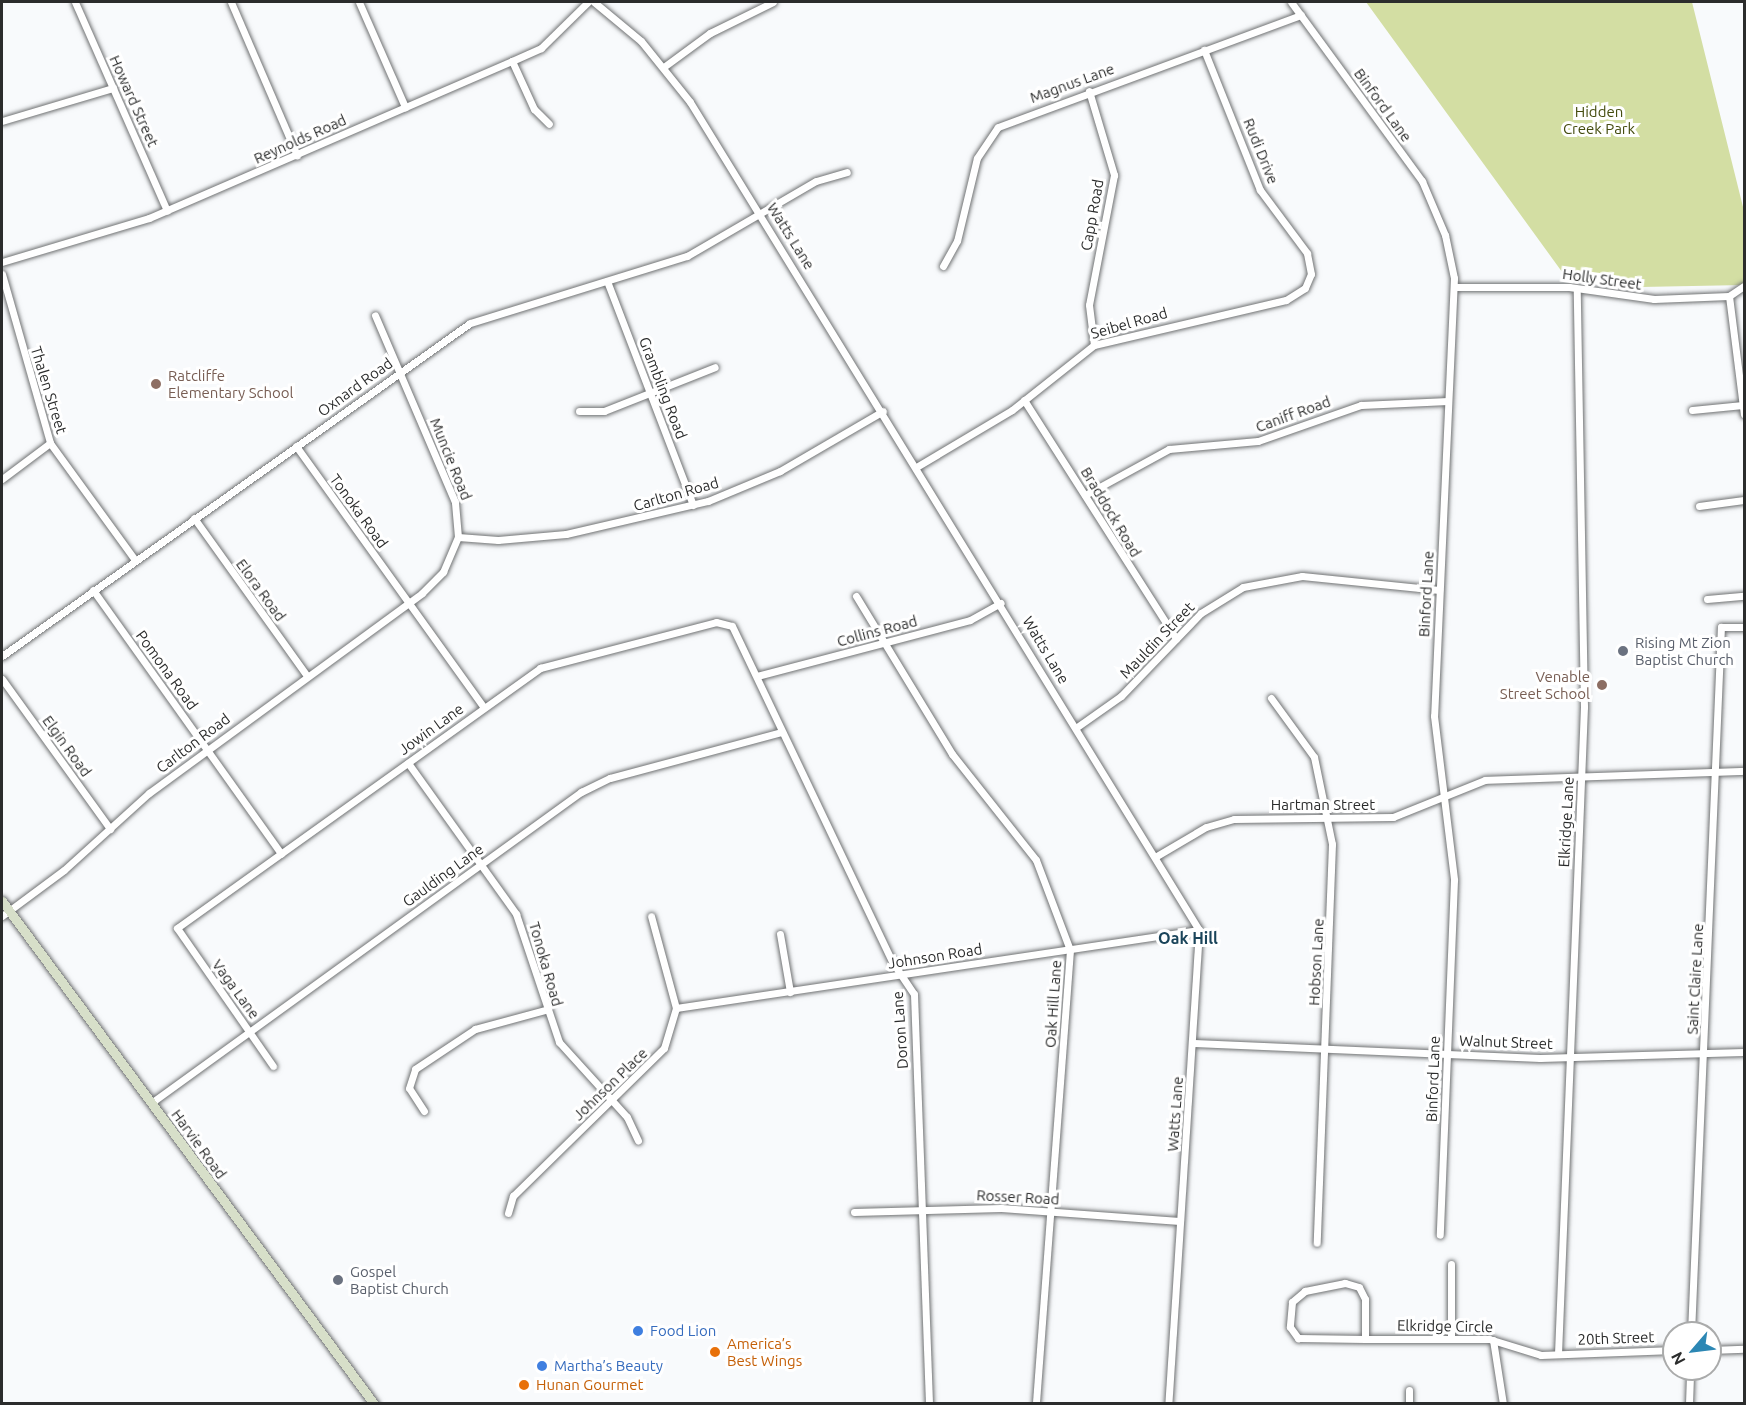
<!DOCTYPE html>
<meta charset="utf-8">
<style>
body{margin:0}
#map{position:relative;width:1746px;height:1405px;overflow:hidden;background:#f8fafc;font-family:Ubuntu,sans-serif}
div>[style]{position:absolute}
.green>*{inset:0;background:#d3dea3}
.roads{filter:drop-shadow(0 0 2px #707273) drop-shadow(0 0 2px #707273)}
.street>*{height:7px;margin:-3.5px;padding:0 3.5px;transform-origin:3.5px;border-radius:3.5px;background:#fff}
.secondary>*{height:9px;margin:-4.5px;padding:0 4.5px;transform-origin:4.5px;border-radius:4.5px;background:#d7dfc9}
.dots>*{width:16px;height:16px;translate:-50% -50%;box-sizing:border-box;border:3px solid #fff;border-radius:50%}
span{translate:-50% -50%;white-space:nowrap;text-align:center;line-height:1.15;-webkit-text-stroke:6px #fff;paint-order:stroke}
.street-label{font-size:15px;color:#2b2c2c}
.park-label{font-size:15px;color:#444c0f}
.education-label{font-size:15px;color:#785e54}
.left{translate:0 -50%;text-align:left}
.right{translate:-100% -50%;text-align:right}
.worship-label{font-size:15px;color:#5b616d}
.shop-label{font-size:15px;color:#366cbe}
.food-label{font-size:15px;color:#c56008}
.neighbourhood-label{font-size:16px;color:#1a445a;font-weight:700}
.frame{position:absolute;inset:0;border:3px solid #2b2c2c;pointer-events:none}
.north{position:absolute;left:1662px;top:1321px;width:60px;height:60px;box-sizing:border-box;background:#fff;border:2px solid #aaabab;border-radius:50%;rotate:242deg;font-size:16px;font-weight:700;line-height:24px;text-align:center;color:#2b2c2c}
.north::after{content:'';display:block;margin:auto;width:21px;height:27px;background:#2c87b4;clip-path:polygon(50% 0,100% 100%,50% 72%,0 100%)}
</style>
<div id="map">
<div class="green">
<div style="clip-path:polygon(1366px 2px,1692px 2px,1744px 211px,1744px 285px,1641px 287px,1597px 275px,1565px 276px)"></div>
</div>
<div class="roads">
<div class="street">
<div style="left:75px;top:2px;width:228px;rotate:66.2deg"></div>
<div style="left:231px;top:2px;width:167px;rotate:66.7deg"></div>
<div style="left:359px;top:2px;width:115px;rotate:66.3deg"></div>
<div style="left:594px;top:2px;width:61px;rotate:39.7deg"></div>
<div style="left:641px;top:41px;width:78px;rotate:51.2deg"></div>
<div style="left:690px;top:102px;width:972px;rotate:58.42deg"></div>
<div style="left:1199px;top:930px;width:475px;rotate:93.7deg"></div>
<div style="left:1291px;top:2px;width:222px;rotate:53.8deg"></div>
<div style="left:1422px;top:181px;width:59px;rotate:66.9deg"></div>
<div style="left:1445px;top:235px;width:44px;rotate:78.2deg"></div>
<div style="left:1454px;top:278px;width:438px;rotate:92.6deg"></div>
<div style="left:1434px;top:716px;width:165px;rotate:83deg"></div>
<div style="left:1454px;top:880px;width:355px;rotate:92.3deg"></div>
<div style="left:512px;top:61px;width:53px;rotate:65.4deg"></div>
<div style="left:534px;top:109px;width:21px;rotate:45deg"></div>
<div style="left:665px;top:66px;width:56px;rotate:-36.3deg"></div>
<div style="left:710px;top:33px;width:70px;rotate:-26.2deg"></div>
<div style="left:1089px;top:91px;width:88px;rotate:73.4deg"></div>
<div style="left:1114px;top:175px;width:132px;rotate:100.9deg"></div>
<div style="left:1089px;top:305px;width:40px;rotate:82.9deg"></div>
<div style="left:2px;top:121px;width:116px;rotate:-16.6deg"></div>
<div style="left:2px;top:262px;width:153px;rotate:-16.7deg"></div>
<div style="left:149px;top:218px;width:395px;rotate:-23.4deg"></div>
<div style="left:512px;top:61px;width:32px;rotate:-24deg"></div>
<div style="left:541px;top:48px;width:66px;rotate:-44.4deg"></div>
<div style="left:943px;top:266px;width:29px;rotate:-61deg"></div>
<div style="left:957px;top:241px;width:85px;rotate:-76.5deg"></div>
<div style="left:977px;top:158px;width:37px;rotate:-56deg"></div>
<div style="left:998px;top:127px;width:323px;rotate:-20.3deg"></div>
<div style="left:2px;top:274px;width:176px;rotate:74.1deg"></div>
<div style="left:50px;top:443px;width:145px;rotate:54deg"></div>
<div style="left:607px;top:281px;width:240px;rotate:69deg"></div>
<div style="left:1454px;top:287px;width:115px"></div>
<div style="left:1569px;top:287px;width:86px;rotate:8deg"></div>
<div style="left:1654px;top:299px;width:75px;rotate:-2.3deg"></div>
<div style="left:1729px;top:296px;width:18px;rotate:-34deg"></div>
<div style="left:1729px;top:296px;width:119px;rotate:82.8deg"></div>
<div style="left:1024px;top:400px;width:283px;rotate:57.5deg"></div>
<div style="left:1692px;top:410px;width:51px;rotate:-5.6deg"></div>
<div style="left:579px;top:411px;width:25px"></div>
<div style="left:604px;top:411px;width:119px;rotate:-21.6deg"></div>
<div style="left:296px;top:446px;width:322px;rotate:54.3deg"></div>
<div style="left:918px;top:466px;width:109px;rotate:-30.8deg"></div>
<div style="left:1012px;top:410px;width:105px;rotate:-38.4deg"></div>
<div style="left:1094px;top:345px;width:197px;rotate:-13.2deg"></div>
<div style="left:1286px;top:300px;width:22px;rotate:-32deg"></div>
<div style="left:1305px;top:288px;width:15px;rotate:-67deg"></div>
<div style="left:1311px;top:274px;width:21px;rotate:-101deg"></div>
<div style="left:1307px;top:253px;width:79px;rotate:-126.7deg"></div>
<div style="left:1260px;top:190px;width:151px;rotate:-111.8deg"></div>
<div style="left:2px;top:479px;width:60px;rotate:-36.9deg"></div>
<div style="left:1085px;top:495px;width:96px;rotate:-28.7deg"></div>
<div style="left:1169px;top:449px;width:89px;rotate:-5.1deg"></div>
<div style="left:1258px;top:441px;width:109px;rotate:-19.3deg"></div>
<div style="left:1361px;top:405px;width:87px;rotate:-2.6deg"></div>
<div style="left:1699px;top:506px;width:45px;rotate:-7.6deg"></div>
<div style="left:194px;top:518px;width:194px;rotate:54.4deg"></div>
<div style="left:458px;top:537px;width:40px;rotate:4.3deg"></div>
<div style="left:498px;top:540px;width:68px;rotate:-5deg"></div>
<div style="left:566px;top:534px;width:146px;rotate:-13.1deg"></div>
<div style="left:708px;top:501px;width:78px;rotate:-22.6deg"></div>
<div style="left:780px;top:471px;width:119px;rotate:-30.2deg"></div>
<div style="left:93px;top:590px;width:324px;rotate:54.5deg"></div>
<div style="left:856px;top:596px;width:185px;rotate:58.7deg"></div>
<div style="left:952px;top:754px;width:135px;rotate:51.6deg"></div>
<div style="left:1036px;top:860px;width:96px;rotate:69.3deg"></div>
<div style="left:1070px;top:950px;width:455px;rotate:94.3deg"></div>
<div style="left:1707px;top:599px;width:37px;rotate:-5deg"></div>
<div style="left:2px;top:656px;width:574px;rotate:-35.43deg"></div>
<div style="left:470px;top:323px;width:227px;rotate:-17.2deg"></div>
<div style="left:687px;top:256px;width:149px;rotate:-30.2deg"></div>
<div style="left:816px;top:181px;width:32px;rotate:-16deg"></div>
<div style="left:757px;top:676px;width:220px;rotate:-14.7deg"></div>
<div style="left:970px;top:620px;width:35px;rotate:-29deg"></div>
<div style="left:2px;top:679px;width:185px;rotate:54.2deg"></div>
<div style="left:1271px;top:698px;width:73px;rotate:53.9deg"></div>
<div style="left:1314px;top:757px;width:89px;rotate:78.3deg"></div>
<div style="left:1332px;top:844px;width:399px;rotate:92.2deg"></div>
<div style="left:1077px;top:727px;width:54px;rotate:-35.2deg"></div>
<div style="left:1121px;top:696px;width:115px;rotate:-46.1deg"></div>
<div style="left:1201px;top:613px;width:49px;rotate:-31.8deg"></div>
<div style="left:1243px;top:587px;width:60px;rotate:-10.6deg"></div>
<div style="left:1302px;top:576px;width:138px;rotate:5.8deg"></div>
<div style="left:408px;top:763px;width:186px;rotate:54.4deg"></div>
<div style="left:516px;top:914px;width:135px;rotate:71.4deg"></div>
<div style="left:559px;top:1042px;width:101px;rotate:47.8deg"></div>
<div style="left:627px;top:1117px;width:26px;rotate:65deg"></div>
<div style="left:1155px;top:857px;width:59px;rotate:-30.5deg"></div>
<div style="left:1206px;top:827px;width:29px;rotate:-16deg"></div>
<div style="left:1234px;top:819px;width:159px;rotate:-0.7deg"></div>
<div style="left:1393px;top:817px;width:99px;rotate:-21.9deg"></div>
<div style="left:1485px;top:780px;width:259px;rotate:-2deg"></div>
<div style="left:2px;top:916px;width:77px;rotate:-36.6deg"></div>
<div style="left:64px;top:870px;width:115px;rotate:-42.2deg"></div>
<div style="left:149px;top:793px;width:338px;rotate:-36.2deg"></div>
<div style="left:422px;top:593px;width:30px;rotate:-45deg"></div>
<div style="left:443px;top:572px;width:38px;rotate:-67deg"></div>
<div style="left:458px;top:537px;width:35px;rotate:-95deg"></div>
<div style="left:455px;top:502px;width:203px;rotate:-113.2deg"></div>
<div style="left:780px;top:934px;width:59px;rotate:80.2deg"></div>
<div style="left:676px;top:1008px;width:529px;rotate:-8.48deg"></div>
<div style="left:1194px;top:1043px;width:346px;rotate:2.5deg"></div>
<div style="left:1540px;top:1058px;width:204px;rotate:-1.7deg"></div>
<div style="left:273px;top:1066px;width:168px;rotate:-124.8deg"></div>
<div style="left:177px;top:928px;width:447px;rotate:-35.6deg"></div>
<div style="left:540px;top:668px;width:182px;rotate:-14.6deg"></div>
<div style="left:716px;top:622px;width:16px;rotate:14deg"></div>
<div style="left:732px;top:626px;width:373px;rotate:64.5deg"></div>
<div style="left:893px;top:963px;width:37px;rotate:56deg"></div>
<div style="left:914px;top:994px;width:410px;rotate:87.9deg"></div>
<div style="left:151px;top:1103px;width:531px;rotate:-35.88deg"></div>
<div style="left:581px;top:792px;width:32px;rotate:-26deg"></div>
<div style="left:610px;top:778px;width:178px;rotate:-15deg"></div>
<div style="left:424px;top:1111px;width:27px;rotate:-123deg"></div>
<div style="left:409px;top:1088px;width:20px;rotate:-72deg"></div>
<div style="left:415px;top:1069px;width:72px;rotate:-33.7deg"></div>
<div style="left:475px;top:1029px;width:73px;rotate:-15.2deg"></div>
<div style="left:854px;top:1212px;width:147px;rotate:-1.6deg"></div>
<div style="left:1001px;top:1208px;width:179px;rotate:4.2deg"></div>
<div style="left:508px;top:1213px;width:18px;rotate:-74deg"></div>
<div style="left:513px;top:1196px;width:211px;rotate:-44.4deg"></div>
<div style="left:664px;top:1048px;width:42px;rotate:-73.3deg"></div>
<div style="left:676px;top:1008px;width:95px;rotate:-105.2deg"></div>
<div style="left:1691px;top:1333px;width:707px;rotate:-87.57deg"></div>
<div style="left:1721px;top:627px;width:23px"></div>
<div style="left:1365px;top:1339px;width:40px;rotate:-90deg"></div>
<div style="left:1365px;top:1299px;width:13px;rotate:-117deg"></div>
<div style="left:1359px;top:1287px;width:15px;rotate:-164deg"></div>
<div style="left:1345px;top:1283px;width:41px;rotate:168.7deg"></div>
<div style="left:1305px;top:1291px;width:17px;rotate:140deg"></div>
<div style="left:1292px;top:1302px;width:25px;rotate:95deg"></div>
<div style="left:1290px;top:1327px;width:14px;rotate:54deg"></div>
<div style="left:1298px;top:1338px;width:67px;rotate:0.9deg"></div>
<div style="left:1365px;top:1339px;width:124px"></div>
<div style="left:1489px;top:1339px;width:54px;rotate:17.1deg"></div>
<div style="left:1541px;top:1355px;width:133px;rotate:-2.2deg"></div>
<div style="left:1451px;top:1339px;width:75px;rotate:-90deg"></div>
<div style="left:1493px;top:1340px;width:65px;rotate:81.1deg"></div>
<div style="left:1710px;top:1350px;width:34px;rotate:-2deg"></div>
<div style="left:1558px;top:1354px;width:648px;rotate:-87.7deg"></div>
<div style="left:1584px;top:707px;width:415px;rotate:-91deg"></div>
<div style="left:1409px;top:1404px;width:14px;rotate:-90deg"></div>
<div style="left:1689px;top:1404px;width:35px;rotate:-88deg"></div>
</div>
<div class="secondary">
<div style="left:2px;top:901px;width:626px;rotate:53.51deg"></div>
</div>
</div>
<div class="dots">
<div style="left:156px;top:384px;background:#8d6e63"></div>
<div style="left:1623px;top:651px;background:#6b7280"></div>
<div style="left:1602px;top:685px;background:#8d6e63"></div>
<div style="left:338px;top:1280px;background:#6b7280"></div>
<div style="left:638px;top:1331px;background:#3f7fe0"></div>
<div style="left:715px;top:1352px;background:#e8710a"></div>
<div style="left:542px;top:1366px;background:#3f7fe0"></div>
<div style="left:524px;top:1385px;background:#e8710a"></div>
</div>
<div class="street-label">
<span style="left:1072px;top:83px;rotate:-20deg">Magnus Lane</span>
<span style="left:134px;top:101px;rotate:66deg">Howard Street</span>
<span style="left:1383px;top:105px;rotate:54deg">Binford Lane</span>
<span style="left:300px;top:139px;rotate:-24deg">Reynolds Road</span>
<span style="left:1261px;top:151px;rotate:68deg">Rudi Drive</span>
<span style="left:1092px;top:215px;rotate:-80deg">Capp Road</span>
<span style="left:791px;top:236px;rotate:58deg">Watts Lane</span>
<span style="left:1602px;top:279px;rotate:8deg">Holly Street</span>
<span style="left:1129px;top:323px;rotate:-16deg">Seibel Road</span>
<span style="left:355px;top:387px;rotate:-36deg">Oxnard Road</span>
<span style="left:663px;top:388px;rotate:69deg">Grambling Road</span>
<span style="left:49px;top:390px;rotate:73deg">Thalen Street</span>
<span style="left:1293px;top:414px;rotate:-20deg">Caniff Road</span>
<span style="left:451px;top:459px;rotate:68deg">Muncie Road</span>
<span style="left:676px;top:494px;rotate:-16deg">Carlton Road</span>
<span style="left:359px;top:511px;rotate:54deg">Tonoka Road</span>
<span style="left:1111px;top:512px;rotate:59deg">Braddock Road</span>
<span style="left:261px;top:590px;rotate:54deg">Elora Road</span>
<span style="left:1426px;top:594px;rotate:-87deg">Binford Lane</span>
<span style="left:877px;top:631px;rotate:-15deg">Collins Road</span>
<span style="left:1157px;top:640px;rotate:-46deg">Mauldin Street</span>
<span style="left:1046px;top:650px;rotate:59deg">Watts Lane</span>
<span style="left:167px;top:670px;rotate:54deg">Pomona Road</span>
<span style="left:431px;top:729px;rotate:-36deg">Jowin Lane</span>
<span style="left:193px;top:743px;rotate:-37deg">Carlton Road</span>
<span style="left:67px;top:746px;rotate:54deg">Elgin Road</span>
<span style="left:1323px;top:805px">Hartman Street</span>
<span style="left:1566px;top:822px;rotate:-87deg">Elkridge Lane</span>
<span style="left:443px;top:875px;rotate:-36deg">Gaulding Lane</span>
<span style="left:935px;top:956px;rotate:-9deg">Johnson Road</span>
<span style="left:1316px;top:962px;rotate:-87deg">Hobson Lane</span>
<span style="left:546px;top:964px;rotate:74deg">Tonoka Road</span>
<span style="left:1695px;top:979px;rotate:-87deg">Saint Claire Lane</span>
<span style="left:236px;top:989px;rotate:54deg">Vaga Lane</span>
<span style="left:1053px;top:1004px;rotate:-86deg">Oak Hill Lane</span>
<span style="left:900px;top:1030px;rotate:-94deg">Doron Lane</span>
<span style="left:1506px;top:1042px;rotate:2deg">Walnut Street</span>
<span style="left:1433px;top:1079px;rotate:-88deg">Binford Lane</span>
<span style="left:610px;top:1084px;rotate:-44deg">Johnson Place</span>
<span style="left:1175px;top:1114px;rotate:-86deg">Watts Lane</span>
<span style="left:199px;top:1144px;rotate:54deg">Harvie Road</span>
<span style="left:1018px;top:1197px;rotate:3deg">Rosser Road</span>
<span style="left:1445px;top:1326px;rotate:1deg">Elkridge Circle</span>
<span style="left:1616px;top:1338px;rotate:-2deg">20th Street</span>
</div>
<div class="park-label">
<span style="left:1599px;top:120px">Hidden<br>Creek Park</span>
</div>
<div class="education-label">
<span class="left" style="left:168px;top:384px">Ratcliffe<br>Elementary School</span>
<span class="right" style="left:1590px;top:685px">Venable<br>Street School</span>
</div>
<div class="worship-label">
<span class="left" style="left:1635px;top:651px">Rising Mt Zion<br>Baptist Church</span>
<span class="left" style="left:350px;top:1280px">Gospel<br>Baptist Church</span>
</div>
<div class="shop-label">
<span class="left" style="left:650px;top:1331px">Food Lion</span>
<span class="left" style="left:554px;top:1366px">Martha’s Beauty</span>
</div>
<div class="food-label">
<span class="left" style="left:727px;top:1352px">America’s<br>Best Wings</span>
<span class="left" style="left:536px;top:1385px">Hunan Gourmet</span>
</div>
<div class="neighbourhood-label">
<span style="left:1188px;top:938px">Oak Hill</span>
</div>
<div class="frame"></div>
<div class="north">N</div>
</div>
